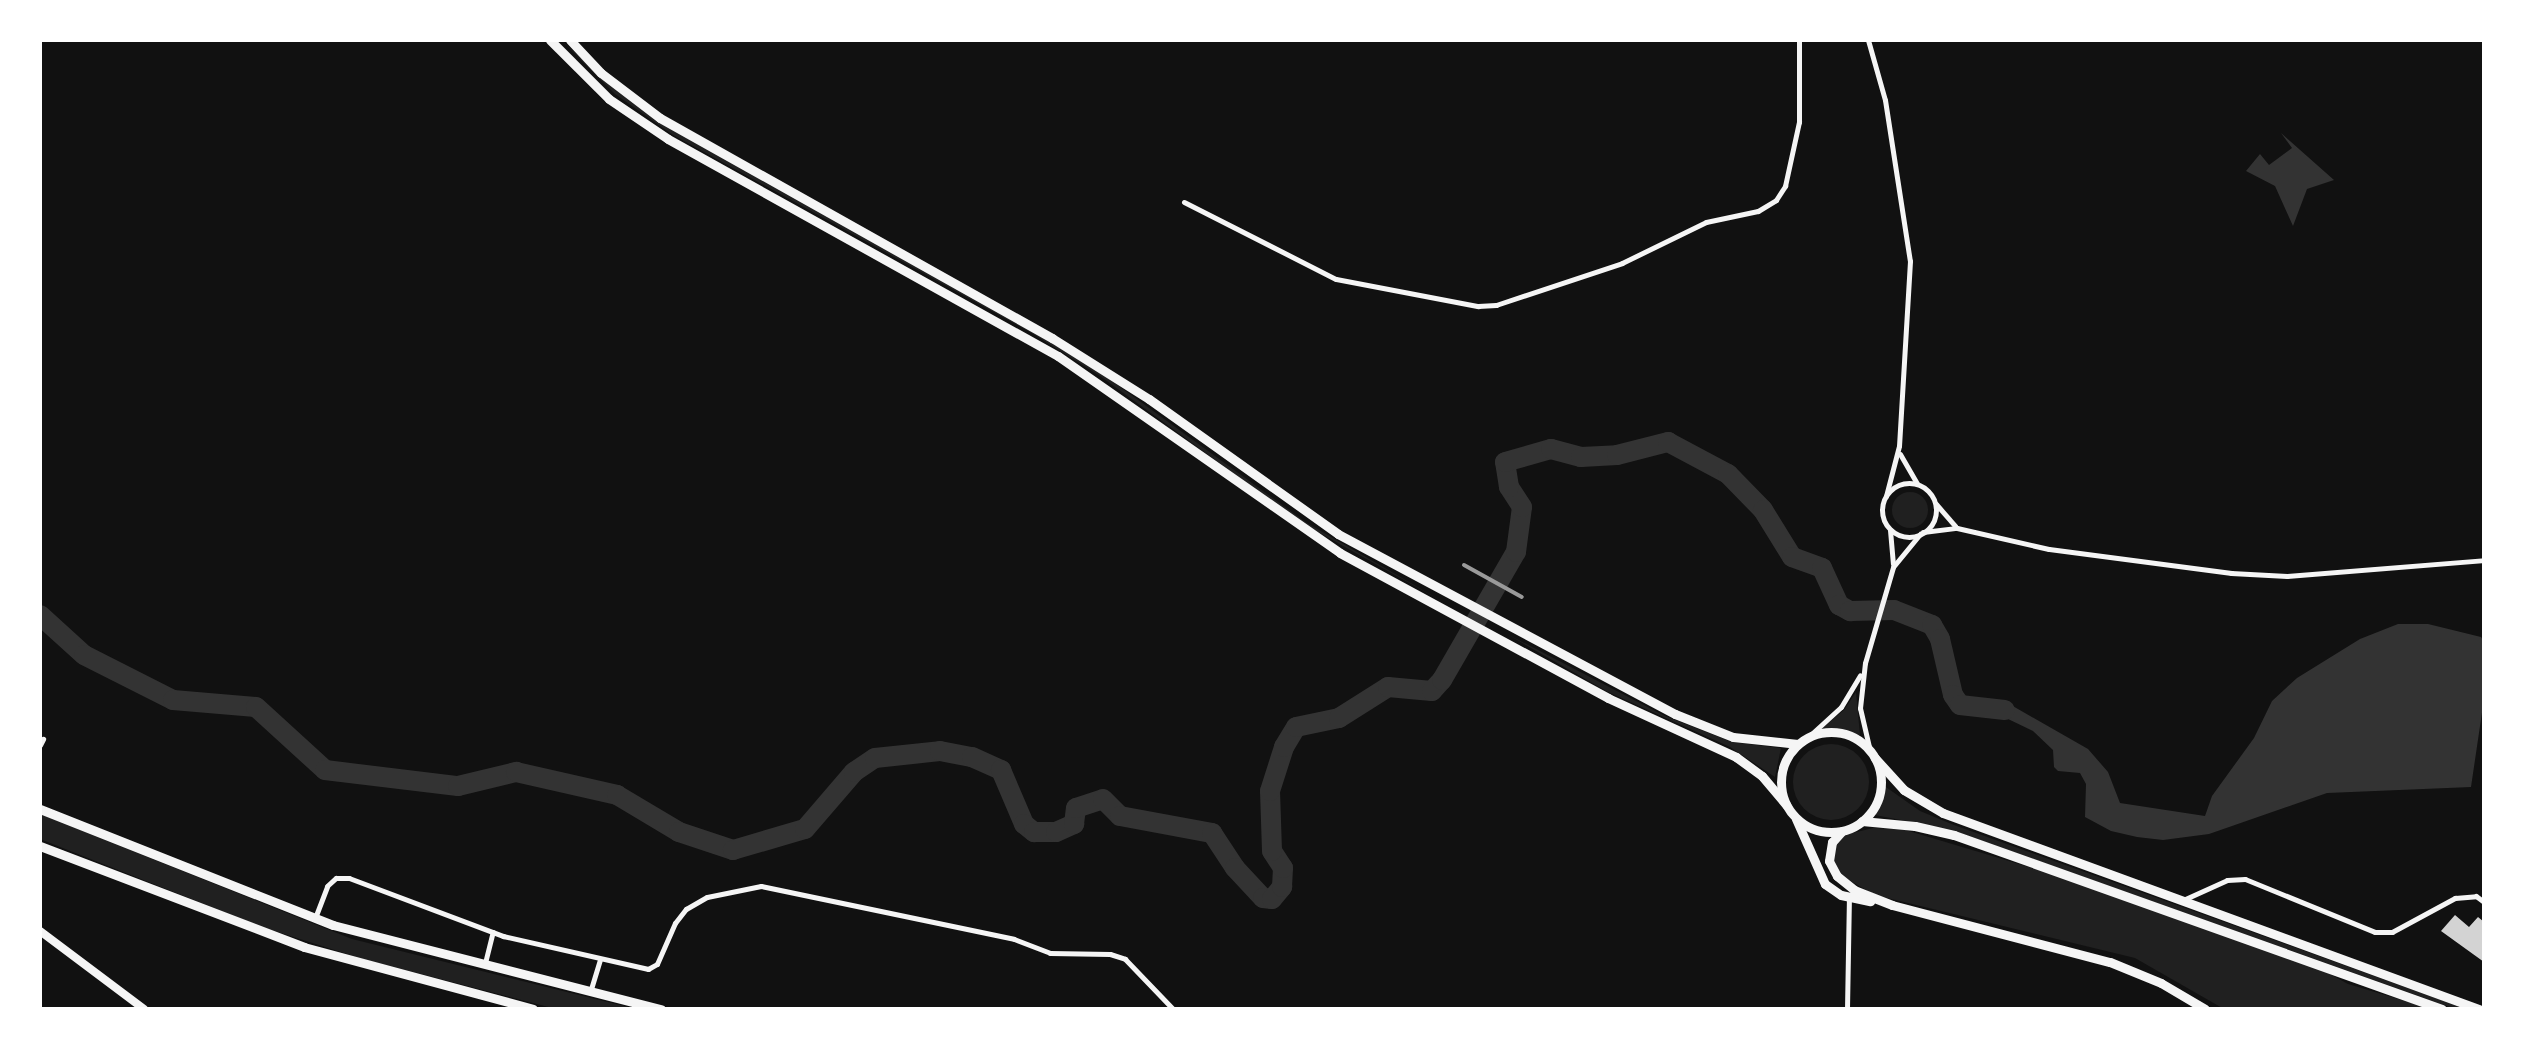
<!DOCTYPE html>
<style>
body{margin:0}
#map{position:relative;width:2524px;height:1049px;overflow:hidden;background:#111;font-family:"Roboto Serif",serif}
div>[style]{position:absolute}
.green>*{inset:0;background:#202020}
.round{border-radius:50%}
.water>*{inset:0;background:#333}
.river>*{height:20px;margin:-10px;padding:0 10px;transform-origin:10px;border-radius:10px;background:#333}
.building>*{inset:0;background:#d3d3d3}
.minor>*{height:5px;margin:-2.5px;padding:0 2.5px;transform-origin:2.5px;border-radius:2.5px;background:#f5f5f5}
.minor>.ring{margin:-2.5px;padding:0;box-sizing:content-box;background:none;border:5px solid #f5f5f5;border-radius:50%}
.secondary>*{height:8px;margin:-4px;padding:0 4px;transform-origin:4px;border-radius:4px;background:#f5f5f5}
.primary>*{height:9px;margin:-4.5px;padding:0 4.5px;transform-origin:4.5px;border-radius:4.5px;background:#f5f5f5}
.primary>.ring{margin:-4.5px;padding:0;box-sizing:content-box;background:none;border:9px solid #f5f5f5;border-radius:50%}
.trunk>*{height:9px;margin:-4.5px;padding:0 4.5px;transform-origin:4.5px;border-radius:4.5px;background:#f5f5f5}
.rail>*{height:4px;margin:-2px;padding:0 2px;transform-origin:2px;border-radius:2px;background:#9a9a9a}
span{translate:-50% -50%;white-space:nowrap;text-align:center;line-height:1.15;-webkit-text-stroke:10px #fff;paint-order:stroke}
.frame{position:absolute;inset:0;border:42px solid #fff;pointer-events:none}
</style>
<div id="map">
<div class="green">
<div style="clip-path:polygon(561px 40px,616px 90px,674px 131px,984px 301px,1101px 373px,1307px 523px,1447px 604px,1302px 523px,1100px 376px,1030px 332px,673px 135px,615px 94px)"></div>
<div class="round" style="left:1892px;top:492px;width:36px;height:36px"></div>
<div style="clip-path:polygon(1505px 633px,1665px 716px,1732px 742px,1781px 748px,1775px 777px,1730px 747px,1608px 692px)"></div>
<div style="clip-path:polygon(1856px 692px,1860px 735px,1816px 733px,1844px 710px)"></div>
<div class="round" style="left:1793px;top:744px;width:76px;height:76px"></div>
<div style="clip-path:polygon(1883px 785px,1920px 811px,1954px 825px,2466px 1009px,2455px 1009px,1952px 830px,1875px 815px)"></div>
<div style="clip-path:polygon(40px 814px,352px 939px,636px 1009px,556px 1009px,363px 959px,262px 927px,40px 839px)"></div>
<div style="clip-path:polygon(1902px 829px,2049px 873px,2317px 967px,2348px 984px,2432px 1009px,2224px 1009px,2135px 958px,1875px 895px,1840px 875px,1831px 858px,1840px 836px,1873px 828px)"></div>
</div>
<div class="water">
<div style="clip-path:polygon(2281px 133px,2334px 180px,2307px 189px,2293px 226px,2275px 186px,2246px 171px,2260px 154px,2269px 165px,2292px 148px)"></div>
<div style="clip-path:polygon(2398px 624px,2428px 624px,2481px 637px,2484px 642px,2484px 699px,2471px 787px,2327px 793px,2209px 834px,2163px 840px,2137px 837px,2111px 831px,2085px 817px,2086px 784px,2080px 773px,2058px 771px,2054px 767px,2053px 750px,2033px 731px,1979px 705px,1993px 701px,2011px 705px,2088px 749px,2108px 772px,2120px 803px,2205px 816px,2212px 796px,2254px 738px,2272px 701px,2297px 678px,2360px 639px)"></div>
</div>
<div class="river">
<div style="left:40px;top:615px;width:59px;rotate:42.3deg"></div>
<div style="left:84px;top:655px;width:100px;rotate:26.8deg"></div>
<div style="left:173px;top:700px;width:83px;rotate:4.8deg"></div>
<div style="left:256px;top:707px;width:93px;rotate:42.4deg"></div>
<div style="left:325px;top:770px;width:134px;rotate:6.9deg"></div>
<div style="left:458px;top:786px;width:60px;rotate:-13.6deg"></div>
<div style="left:516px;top:772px;width:104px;rotate:12.8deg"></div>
<div style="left:617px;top:795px;width:72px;rotate:30.8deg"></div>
<div style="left:679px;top:832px;width:57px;rotate:18.4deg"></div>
<div style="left:733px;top:850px;width:75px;rotate:-16.3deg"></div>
<div style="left:805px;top:829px;width:75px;rotate:-49.3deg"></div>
<div style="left:854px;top:772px;width:25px;rotate:-34deg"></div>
<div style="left:875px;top:758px;width:65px;rotate:-6.1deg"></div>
<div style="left:940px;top:751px;width:33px;rotate:11deg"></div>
<div style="left:972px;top:757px;width:32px;rotate:24deg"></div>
<div style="left:1001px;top:770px;width:59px;rotate:66.9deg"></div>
<div style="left:1024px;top:824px;width:13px;rotate:39deg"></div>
<div style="left:1034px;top:832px;width:22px"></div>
<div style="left:1056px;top:832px;width:20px;rotate:-24deg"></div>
<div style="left:1074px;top:824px;width:16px;rotate:-83deg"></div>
<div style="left:1076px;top:808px;width:28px;rotate:-18deg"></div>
<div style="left:1103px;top:799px;width:24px;rotate:45deg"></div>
<div style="left:1120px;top:816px;width:94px;rotate:10.5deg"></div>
<div style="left:1212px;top:833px;width:42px;rotate:56.7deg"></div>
<div style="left:1235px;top:868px;width:41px;rotate:47deg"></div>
<div style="left:1263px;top:898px;width:9px;rotate:6deg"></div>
<div style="left:1272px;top:899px;width:16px;rotate:-50deg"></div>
<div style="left:1282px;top:887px;width:19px;rotate:-87deg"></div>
<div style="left:1283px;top:868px;width:20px;rotate:-123deg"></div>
<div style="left:1272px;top:851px;width:60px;rotate:-91.9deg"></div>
<div style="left:1270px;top:791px;width:46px;rotate:-72.3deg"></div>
<div style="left:1284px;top:747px;width:23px;rotate:-59deg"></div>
<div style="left:1296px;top:727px;width:44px;rotate:-11.8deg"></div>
<div style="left:1339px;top:718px;width:58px;rotate:-32.3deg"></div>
<div style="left:1388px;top:687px;width:44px;rotate:5.2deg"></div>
<div style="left:1432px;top:691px;width:15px;rotate:-48deg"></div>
<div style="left:1442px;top:680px;width:148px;rotate:-60deg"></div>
<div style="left:1516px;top:552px;width:45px;rotate:-82.4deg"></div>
<div style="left:1522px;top:507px;width:24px;rotate:-123deg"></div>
<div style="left:1509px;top:487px;width:25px;rotate:-99deg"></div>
<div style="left:1505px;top:462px;width:48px;rotate:-15.8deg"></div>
<div style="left:1551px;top:449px;width:31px;rotate:15deg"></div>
<div style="left:1581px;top:457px;width:36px;rotate:-3deg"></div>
<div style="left:1617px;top:455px;width:53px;rotate:-14.3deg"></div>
<div style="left:1668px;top:442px;width:68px;rotate:28.1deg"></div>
<div style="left:1728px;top:474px;width:50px;rotate:45.8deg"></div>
<div style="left:1763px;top:510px;width:55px;rotate:58.3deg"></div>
<div style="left:1792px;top:557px;width:32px;rotate:20deg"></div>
<div style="left:1822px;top:568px;width:41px;rotate:65.3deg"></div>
<div style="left:1839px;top:605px;width:13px;rotate:29deg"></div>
<div style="left:1850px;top:611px;width:44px;rotate:-1.3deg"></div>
<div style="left:1894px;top:610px;width:41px;rotate:21.5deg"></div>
<div style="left:1932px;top:625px;width:16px;rotate:60deg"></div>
<div style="left:1940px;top:639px;width:57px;rotate:76.9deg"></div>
<div style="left:1953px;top:695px;width:12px;rotate:55deg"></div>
<div style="left:1960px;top:705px;width:45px;rotate:6.3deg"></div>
</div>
<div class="building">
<div style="clip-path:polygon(2455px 915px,2469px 927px,2478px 917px,2484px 922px,2484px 962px,2441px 931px)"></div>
</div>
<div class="minor">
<div style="left:1868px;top:40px;width:62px;rotate:74.2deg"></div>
<div style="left:1885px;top:100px;width:163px;rotate:81.2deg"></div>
<div style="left:1910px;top:261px;width:185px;rotate:93.4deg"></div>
<div style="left:1899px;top:446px;width:52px;rotate:104.6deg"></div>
<div style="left:1184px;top:202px;width:170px;rotate:26.9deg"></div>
<div style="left:1336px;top:279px;width:145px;rotate:10.8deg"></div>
<div style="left:1478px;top:306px;width:18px;rotate:-3deg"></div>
<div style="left:1496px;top:305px;width:133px;rotate:-18.4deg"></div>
<div style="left:1622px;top:263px;width:93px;rotate:-26deg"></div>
<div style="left:1706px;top:222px;width:53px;rotate:-11.9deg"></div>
<div style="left:1758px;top:211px;width:21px;rotate:-31deg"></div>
<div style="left:1776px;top:200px;width:17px;rotate:-57deg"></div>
<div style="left:1785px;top:186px;width:66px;rotate:-77.7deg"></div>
<div style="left:1799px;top:122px;width:82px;rotate:-90deg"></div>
<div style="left:1900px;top:454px;width:34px;rotate:60deg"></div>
<div class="ring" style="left:1882px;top:483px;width:49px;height:49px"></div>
<div style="left:1936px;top:504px;width:29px;rotate:49deg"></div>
<div style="left:1890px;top:530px;width:34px;rotate:85deg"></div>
<div style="left:1923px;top:532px;width:34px;rotate:-7deg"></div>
<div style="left:1957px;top:528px;width:94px;rotate:12.9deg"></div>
<div style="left:2049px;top:549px;width:184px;rotate:7.5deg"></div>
<div style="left:2231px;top:573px;width:56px;rotate:3.1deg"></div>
<div style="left:2287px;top:576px;width:198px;rotate:-4.6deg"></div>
<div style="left:1807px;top:738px;width:46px;rotate:-42.4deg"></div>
<div style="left:1841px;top:707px;width:37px;rotate:-59deg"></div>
<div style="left:40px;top:745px;width:7px;rotate:-63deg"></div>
<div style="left:1870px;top:751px;width:44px;rotate:-103.1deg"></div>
<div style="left:1860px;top:708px;width:45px;rotate:-83.7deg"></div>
<div style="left:1865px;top:663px;width:100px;rotate:-73.7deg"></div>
<div style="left:1893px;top:567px;width:43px;rotate:-50.7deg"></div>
<div style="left:2183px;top:900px;width:48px;rotate:-24.4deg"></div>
<div style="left:2227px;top:880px;width:18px;rotate:-3deg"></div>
<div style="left:2245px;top:879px;width:140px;rotate:22.2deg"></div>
<div style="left:2375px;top:932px;width:17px"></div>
<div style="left:2392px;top:932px;width:72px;rotate:-28.4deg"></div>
<div style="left:2455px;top:898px;width:21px;rotate:-5deg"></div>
<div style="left:2476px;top:896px;width:10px;rotate:37deg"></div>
<div style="left:315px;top:918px;width:34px;rotate:-69deg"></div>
<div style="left:327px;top:886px;width:12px;rotate:-42deg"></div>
<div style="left:336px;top:878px;width:13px"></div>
<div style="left:349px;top:878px;width:165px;rotate:20.6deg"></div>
<div style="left:503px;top:936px;width:149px;rotate:12.8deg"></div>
<div style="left:648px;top:969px;width:10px;rotate:-29deg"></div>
<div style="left:657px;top:964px;width:45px;rotate:-66.3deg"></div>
<div style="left:675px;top:923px;width:18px;rotate:-52deg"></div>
<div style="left:686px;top:909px;width:24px;rotate:-30deg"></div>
<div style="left:707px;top:897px;width:55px;rotate:-11.5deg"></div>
<div style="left:761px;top:886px;width:258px;rotate:11.8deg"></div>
<div style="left:1014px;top:939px;width:39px;rotate:21deg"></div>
<div style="left:1050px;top:953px;width:60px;rotate:1deg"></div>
<div style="left:1110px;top:954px;width:16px;rotate:18deg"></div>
<div style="left:1125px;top:959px;width:69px;rotate:46.2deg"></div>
<div style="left:485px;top:963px;width:32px;rotate:-76deg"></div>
<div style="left:591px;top:989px;width:31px;rotate:-73deg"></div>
<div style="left:1847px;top:1009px;width:112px;rotate:-89deg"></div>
</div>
<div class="secondary">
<div style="left:40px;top:931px;width:130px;rotate:36.9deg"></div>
</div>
<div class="primary">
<div style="left:550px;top:40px;width:83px;rotate:45deg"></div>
<div style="left:609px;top:99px;width:71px;rotate:34.1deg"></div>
<div style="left:668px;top:139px;width:446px;rotate:29.1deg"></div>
<div style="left:1058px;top:356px;width:344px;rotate:34.9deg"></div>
<div style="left:1340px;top:553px;width:305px;rotate:28.4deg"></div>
<div style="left:1608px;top:698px;width:141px;rotate:24.7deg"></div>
<div style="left:1736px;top:757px;width:32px;rotate:36deg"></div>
<div style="left:1762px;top:776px;width:38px;rotate:50deg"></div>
<div style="left:570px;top:40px;width:45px;rotate:46.8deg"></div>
<div style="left:601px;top:73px;width:74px;rotate:37.3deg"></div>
<div style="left:660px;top:118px;width:450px;rotate:29.3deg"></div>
<div style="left:1052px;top:338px;width:115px;rotate:32.2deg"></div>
<div style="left:1149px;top:399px;width:232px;rotate:35.5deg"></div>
<div style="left:1338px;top:534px;width:382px;rotate:28.1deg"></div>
<div style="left:1675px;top:714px;width:62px;rotate:21.6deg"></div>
<div style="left:1733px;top:737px;width:65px;rotate:6.1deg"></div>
<div class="ring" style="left:1781px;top:732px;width:91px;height:91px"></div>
<div style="left:1875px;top:758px;width:43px;rotate:47.8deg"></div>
<div style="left:1904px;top:790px;width:45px;rotate:30.5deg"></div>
<div style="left:1943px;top:813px;width:571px;rotate:20.09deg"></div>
<div style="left:1796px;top:819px;width:71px;rotate:66deg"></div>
<div style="left:1825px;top:884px;width:19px;rotate:35deg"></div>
<div style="left:1841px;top:895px;width:30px;rotate:12deg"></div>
<div style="left:1862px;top:821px;width:53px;rotate:5.4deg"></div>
<div style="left:1915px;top:826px;width:40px;rotate:13deg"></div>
<div style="left:1954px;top:835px;width:518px;rotate:19.62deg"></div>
<div style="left:1842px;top:831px;width:15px;rotate:132deg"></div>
<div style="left:1832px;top:842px;width:19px;rotate:99deg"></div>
<div style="left:1829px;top:861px;width:17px;rotate:62deg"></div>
<div style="left:1837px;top:876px;width:22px;rotate:39deg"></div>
<div style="left:1854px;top:890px;width:41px;rotate:21.5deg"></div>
<div style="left:1892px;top:905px;width:225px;rotate:14.7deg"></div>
<div style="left:2110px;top:962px;width:55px;rotate:22.4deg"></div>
<div style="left:2161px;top:983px;width:51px;rotate:30.6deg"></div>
</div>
<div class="trunk">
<div style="left:40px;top:809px;width:315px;rotate:21.6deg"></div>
<div style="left:333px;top:925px;width:339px;rotate:14.4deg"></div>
<div style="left:40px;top:846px;width:283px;rotate:20.9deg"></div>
<div style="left:304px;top:947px;width:237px;rotate:15.1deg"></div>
</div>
<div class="rail">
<div style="left:1464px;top:565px;width:66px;rotate:28.9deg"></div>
</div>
<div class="frame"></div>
</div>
